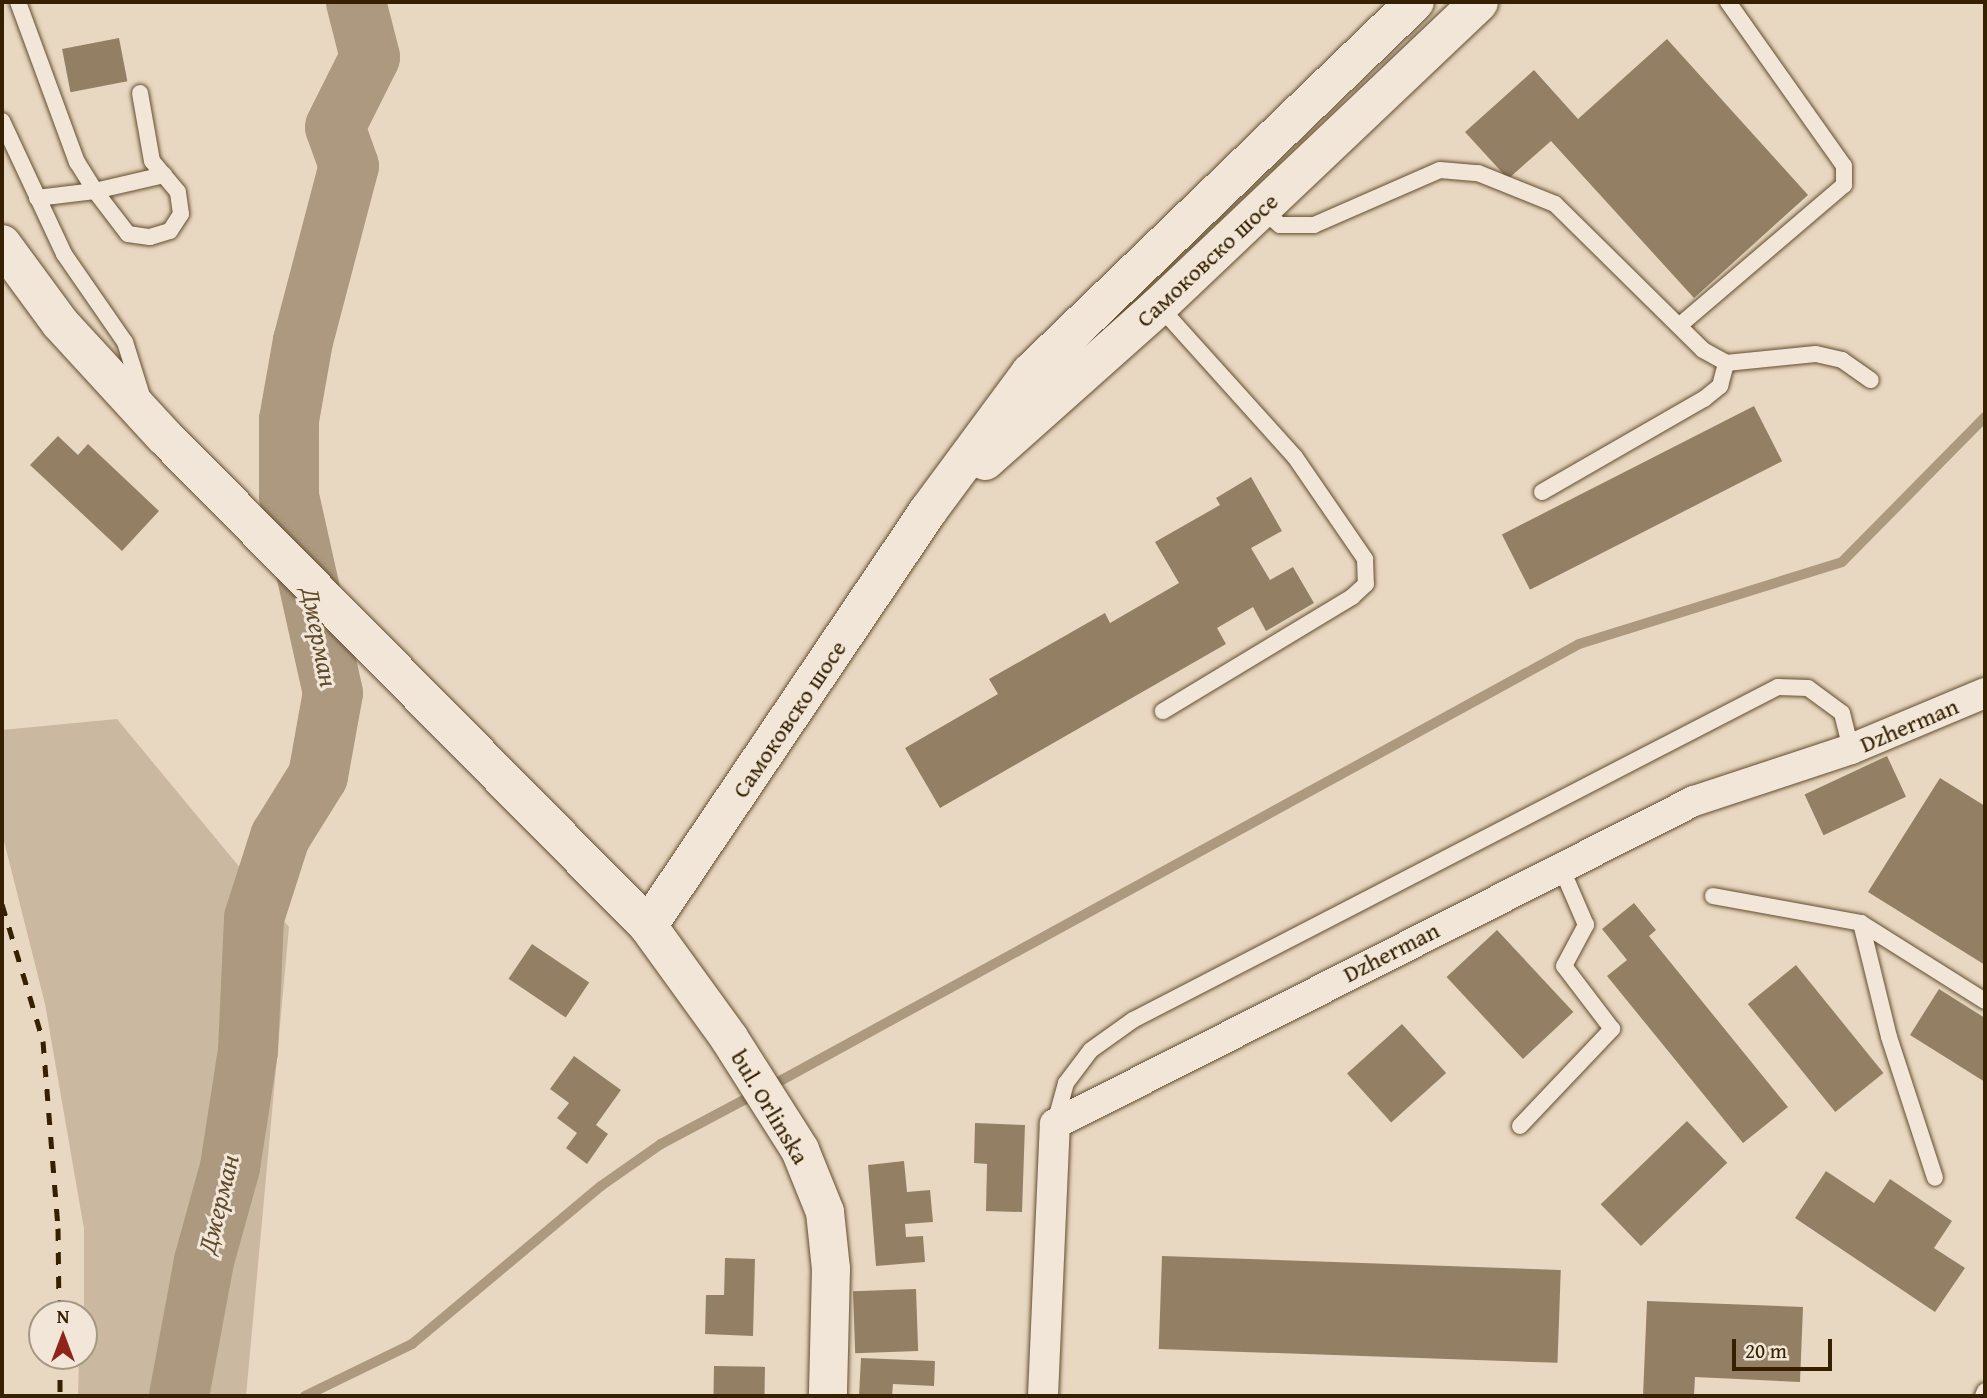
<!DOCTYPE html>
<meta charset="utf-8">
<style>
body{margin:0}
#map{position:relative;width:1987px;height:1398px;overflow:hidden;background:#e9d8c1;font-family:"Gentium Book Plus",serif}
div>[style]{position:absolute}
.green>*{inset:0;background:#cab9a0}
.stream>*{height:10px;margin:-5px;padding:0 5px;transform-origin:5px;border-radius:5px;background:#ac997f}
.river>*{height:60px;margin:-30px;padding:0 30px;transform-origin:30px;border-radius:30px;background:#ac997f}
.building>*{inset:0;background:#938064;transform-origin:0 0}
.roads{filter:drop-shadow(0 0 2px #624e30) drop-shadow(0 0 2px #624e30)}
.lane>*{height:16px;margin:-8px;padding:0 8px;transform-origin:8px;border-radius:8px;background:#f1e6d7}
.street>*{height:30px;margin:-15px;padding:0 15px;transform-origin:15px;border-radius:15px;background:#f1e6d7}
.secondary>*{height:38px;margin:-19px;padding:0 19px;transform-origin:19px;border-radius:19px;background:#f1e6d7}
.rail>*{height:5px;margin-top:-2.5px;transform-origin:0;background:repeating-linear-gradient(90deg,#352000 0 12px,transparent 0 24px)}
span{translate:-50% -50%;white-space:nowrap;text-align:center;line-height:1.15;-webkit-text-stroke:6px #f1e6d7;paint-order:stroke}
.street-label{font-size:24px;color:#352000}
.water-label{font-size:26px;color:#5f4a2c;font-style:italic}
.frame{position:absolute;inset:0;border:4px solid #352000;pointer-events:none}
.north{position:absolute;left:28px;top:1300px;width:70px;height:70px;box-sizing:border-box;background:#f1e6d7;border:2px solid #a69781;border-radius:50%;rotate:0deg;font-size:19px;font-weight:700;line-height:28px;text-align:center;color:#352000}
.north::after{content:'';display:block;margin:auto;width:24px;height:32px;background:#8f2418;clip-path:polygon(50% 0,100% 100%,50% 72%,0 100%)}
.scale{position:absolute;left:1732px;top:1339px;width:100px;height:32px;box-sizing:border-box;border:4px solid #352000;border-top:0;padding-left:9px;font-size:21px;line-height:24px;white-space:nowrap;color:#352000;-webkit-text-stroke:5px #f1e6d7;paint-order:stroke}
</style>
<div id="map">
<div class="green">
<div style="clip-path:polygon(117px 719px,289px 927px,246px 1396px,78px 1396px,79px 1356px,84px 1356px,84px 1229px,45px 1004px,2px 833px,2px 730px)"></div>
</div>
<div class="stream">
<div style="left:769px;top:1087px;width:923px;rotate:-28.67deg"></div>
<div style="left:1579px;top:644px;width:275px;rotate:-17.3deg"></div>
<div style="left:1842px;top:562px;width:204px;rotate:-45.4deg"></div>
<div style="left:305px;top:1396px;width:119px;rotate:-25.9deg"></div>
<div style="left:412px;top:1344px;width:246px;rotate:-39.9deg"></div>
<div style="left:601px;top:1186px;width:73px;rotate:-35deg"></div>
<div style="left:661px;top:1144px;width:106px;rotate:-28deg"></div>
</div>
<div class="river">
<div style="left:179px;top:1396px;width:137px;rotate:-79.5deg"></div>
<div style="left:204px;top:1261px;width:98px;rotate:-74.5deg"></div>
<div style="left:230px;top:1167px;width:117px;rotate:-81.2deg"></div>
<div style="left:248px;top:1051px;width:133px;rotate:-87.4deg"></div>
<div style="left:254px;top:918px;width:85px;rotate:-72.2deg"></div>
<div style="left:280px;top:837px;width:72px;rotate:-58.1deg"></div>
<div style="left:318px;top:776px;width:84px;rotate:-79.8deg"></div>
<div style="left:333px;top:693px;width:202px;rotate:-102.6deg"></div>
<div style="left:289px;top:496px;width:76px;rotate:-90deg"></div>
<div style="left:289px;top:420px;width:80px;rotate:-80deg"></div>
<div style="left:303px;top:341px;width:181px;rotate:-75.3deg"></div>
<div style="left:349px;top:166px;width:41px;rotate:-109.7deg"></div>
<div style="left:335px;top:127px;width:78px;rotate:-63.4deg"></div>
<div style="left:370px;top:57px;width:57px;rotate:-104.3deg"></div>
</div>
<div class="building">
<div style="left:119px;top:38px;width:44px;height:58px;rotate:79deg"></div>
<div style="clip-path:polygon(1667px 39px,1808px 195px,1694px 298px,1551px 141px,1508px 179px,1465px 132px,1534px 70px,1578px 119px)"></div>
<div style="left:1754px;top:406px;width:62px;height:283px;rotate:63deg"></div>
<div style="clip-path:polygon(58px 436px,78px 455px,88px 444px,159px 511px,122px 551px,30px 465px)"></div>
<div style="clip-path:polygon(1251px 477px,1282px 531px,1251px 548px,1270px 580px,1293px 567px,1314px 603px,1266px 631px,1253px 607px,1217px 628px,1226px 644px,940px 808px,905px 748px,998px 694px,989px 679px,1105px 613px,1110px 623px,1179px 583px,1155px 542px,1220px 505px,1216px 498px)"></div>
<div style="left:1887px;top:756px;width:45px;height:91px;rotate:65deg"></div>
<div style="clip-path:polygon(1940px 778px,1985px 806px,1985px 965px,1868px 892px)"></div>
<div style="clip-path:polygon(1634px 903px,1656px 930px,1649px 936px,1788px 1107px,1743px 1143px,1607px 976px,1627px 960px,1602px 929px)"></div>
<div style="left:1497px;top:930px;width:112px;height:69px;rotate:47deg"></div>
<div style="left:532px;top:944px;width:69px;height:42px;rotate:34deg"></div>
<div style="left:1796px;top:965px;width:139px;height:62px;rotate:51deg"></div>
<div style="clip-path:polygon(1939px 989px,1985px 1018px,1985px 1082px,1910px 1035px)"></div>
<div style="left:1402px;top:1024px;width:66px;height:74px;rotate:48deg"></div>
<div style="clip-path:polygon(574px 1056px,621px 1090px,596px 1125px,608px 1134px,587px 1164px,566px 1148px,577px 1133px,557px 1118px,569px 1103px,550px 1089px)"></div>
<div style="left:1687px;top:1121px;width:58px;height:120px;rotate:46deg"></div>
<div style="clip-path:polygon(975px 1123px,1025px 1125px,1022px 1212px,986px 1211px,987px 1164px,974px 1163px)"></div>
<div style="clip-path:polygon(904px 1161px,907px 1192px,930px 1190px,933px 1222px,905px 1224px,906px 1237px,923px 1236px,925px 1262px,876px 1266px,868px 1165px)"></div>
<div style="clip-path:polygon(1826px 1171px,1874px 1203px,1890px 1179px,1952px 1221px,1934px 1248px,1965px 1268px,1935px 1312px,1795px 1218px)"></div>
<div style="left:1162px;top:1256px;width:399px;height:93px;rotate:2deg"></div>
<div style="clip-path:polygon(725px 1258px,755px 1259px,753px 1336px,705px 1334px,706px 1295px,724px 1295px)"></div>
<div style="left:916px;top:1289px;width:62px;height:63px;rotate:88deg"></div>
<div style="clip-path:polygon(1647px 1301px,1803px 1307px,1800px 1382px,1695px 1377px,1694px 1396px,1643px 1396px)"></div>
<div style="clip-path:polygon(861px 1358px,935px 1361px,934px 1386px,893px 1384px,892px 1396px,859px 1396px)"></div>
<div style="left:714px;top:1366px;width:51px;height:30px;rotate:1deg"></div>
</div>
<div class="roads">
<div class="lane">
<div style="left:18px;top:2px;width:171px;rotate:69.8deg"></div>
<div style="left:77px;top:162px;width:34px;rotate:58deg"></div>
<div style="left:95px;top:191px;width:71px;rotate:-13.1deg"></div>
<div style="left:2px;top:121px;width:147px;rotate:65deg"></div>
<div style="left:64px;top:254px;width:107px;rotate:55.3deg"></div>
<div style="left:125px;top:342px;width:57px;rotate:72.5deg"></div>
<div style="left:37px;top:198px;width:58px;rotate:-6.9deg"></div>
<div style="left:95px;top:191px;width:54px;rotate:52.5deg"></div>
<div style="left:128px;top:234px;width:22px;rotate:8deg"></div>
<div style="left:150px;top:237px;width:21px;rotate:-17deg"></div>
<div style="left:170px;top:231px;width:20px;rotate:-57deg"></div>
<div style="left:181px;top:214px;width:22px;rotate:-98deg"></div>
<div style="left:178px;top:192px;width:40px;rotate:-130deg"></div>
<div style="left:152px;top:161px;width:69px;rotate:-100deg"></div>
<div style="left:1261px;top:209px;width:25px;rotate:40deg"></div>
<div style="left:1280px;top:225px;width:34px"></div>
<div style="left:1314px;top:225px;width:137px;rotate:-23.6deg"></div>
<div style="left:1440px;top:170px;width:38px;rotate:5deg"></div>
<div style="left:1478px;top:173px;width:83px;rotate:21.9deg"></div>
<div style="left:1555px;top:204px;width:208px;rotate:44.6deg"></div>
<div style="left:1703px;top:350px;width:26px;rotate:29deg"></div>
<div style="left:1726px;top:363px;width:90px;rotate:-5.7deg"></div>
<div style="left:1816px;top:354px;width:27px;rotate:13deg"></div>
<div style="left:1842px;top:360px;width:35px;rotate:35deg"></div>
<div style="left:1159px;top:306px;width:203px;rotate:48deg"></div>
<div style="left:1295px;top:457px;width:124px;rotate:55.5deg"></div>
<div style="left:1365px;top:559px;width:25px;rotate:88deg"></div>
<div style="left:1366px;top:584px;width:19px;rotate:137deg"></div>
<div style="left:1352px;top:597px;width:221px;rotate:148.9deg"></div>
<div style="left:1680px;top:325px;width:216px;rotate:-40.5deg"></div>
<div style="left:1844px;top:185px;width:19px;rotate:-90deg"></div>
<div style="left:1844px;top:166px;width:201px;rotate:-125.3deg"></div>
<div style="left:1542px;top:492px;width:187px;rotate:-29.9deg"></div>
<div style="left:1704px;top:399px;width:21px;rotate:-39deg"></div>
<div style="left:1720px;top:386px;width:24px;rotate:-75deg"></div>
<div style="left:1713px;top:896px;width:150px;rotate:10.3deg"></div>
<div style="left:1861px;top:923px;width:146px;rotate:32.2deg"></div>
<div style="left:1861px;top:923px;width:117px;rotate:76.2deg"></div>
<div style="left:1889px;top:1037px;width:148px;rotate:71.9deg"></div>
<div style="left:1055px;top:1123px;width:41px;rotate:-74.6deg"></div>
<div style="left:1066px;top:1083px;width:41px;rotate:-52.9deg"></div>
<div style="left:1091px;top:1050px;width:52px;rotate:-35.5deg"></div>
<div style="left:1133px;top:1020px;width:726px;rotate:-27.31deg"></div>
<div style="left:1778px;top:687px;width:30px;rotate:2deg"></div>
<div style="left:1808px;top:688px;width:42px;rotate:36.3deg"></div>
<div style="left:1842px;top:713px;width:37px;rotate:76deg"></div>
<div style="left:1520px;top:1126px;width:134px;rotate:-46.5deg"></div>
<div style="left:1612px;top:1029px;width:79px;rotate:-127.3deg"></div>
<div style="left:1564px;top:966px;width:47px;rotate:-61.8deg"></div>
<div style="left:1586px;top:925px;width:65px;rotate:-113.4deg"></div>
<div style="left:1983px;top:1396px;width:5px;rotate:-68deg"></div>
</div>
<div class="street">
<div style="left:1043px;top:1396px;width:272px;rotate:-87.5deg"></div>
<div style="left:1055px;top:1124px;width:716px;rotate:-26.82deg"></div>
<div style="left:1694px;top:801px;width:165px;rotate:-18.3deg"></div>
<div style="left:1851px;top:749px;width:145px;rotate:-22.7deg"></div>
</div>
<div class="secondary">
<div style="left:2px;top:244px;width:98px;rotate:53.7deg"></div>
<div style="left:60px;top:323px;width:155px;rotate:47.4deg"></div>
<div style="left:165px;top:437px;width:687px;rotate:45.35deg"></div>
<div style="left:648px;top:926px;width:138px;rotate:54.1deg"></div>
<div style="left:729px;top:1038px;width:133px;rotate:57.6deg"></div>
<div style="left:800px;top:1150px;width:67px;rotate:68deg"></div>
<div style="left:825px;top:1212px;width:57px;rotate:84deg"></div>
<div style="left:831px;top:1269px;width:127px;rotate:91.4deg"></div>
<div style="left:985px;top:461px;width:233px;rotate:-41.7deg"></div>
<div style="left:1159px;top:306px;width:441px;rotate:-43.5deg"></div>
<div style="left:648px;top:926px;width:501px;rotate:-55.99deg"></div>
<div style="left:928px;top:511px;width:173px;rotate:-53.5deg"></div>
<div style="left:1031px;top:372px;width:533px;rotate:-43.94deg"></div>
</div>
</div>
<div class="rail">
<div style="left:2px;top:904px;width:143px;rotate:73.3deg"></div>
<div style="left:43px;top:1041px;width:188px;rotate:85.4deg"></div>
<div style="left:58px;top:1228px;width:86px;rotate:89.3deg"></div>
<div style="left:60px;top:1356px;width:40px;rotate:90deg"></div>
</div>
<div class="street-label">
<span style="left:1207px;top:260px;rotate:-43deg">Самоковско шосе</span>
<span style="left:789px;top:719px;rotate:-56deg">Самоковско шосе</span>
<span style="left:1909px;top:725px;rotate:-23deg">Dzherman</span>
<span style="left:1391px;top:952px;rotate:-27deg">Dzherman</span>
<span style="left:770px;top:1107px;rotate:59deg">bul. Orlinska</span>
</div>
<div class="water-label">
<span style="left:320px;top:637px;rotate:79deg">Джерман</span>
<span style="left:218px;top:1204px;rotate:-76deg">Джерман</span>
</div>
<div class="frame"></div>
<div class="north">N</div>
<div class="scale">20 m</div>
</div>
